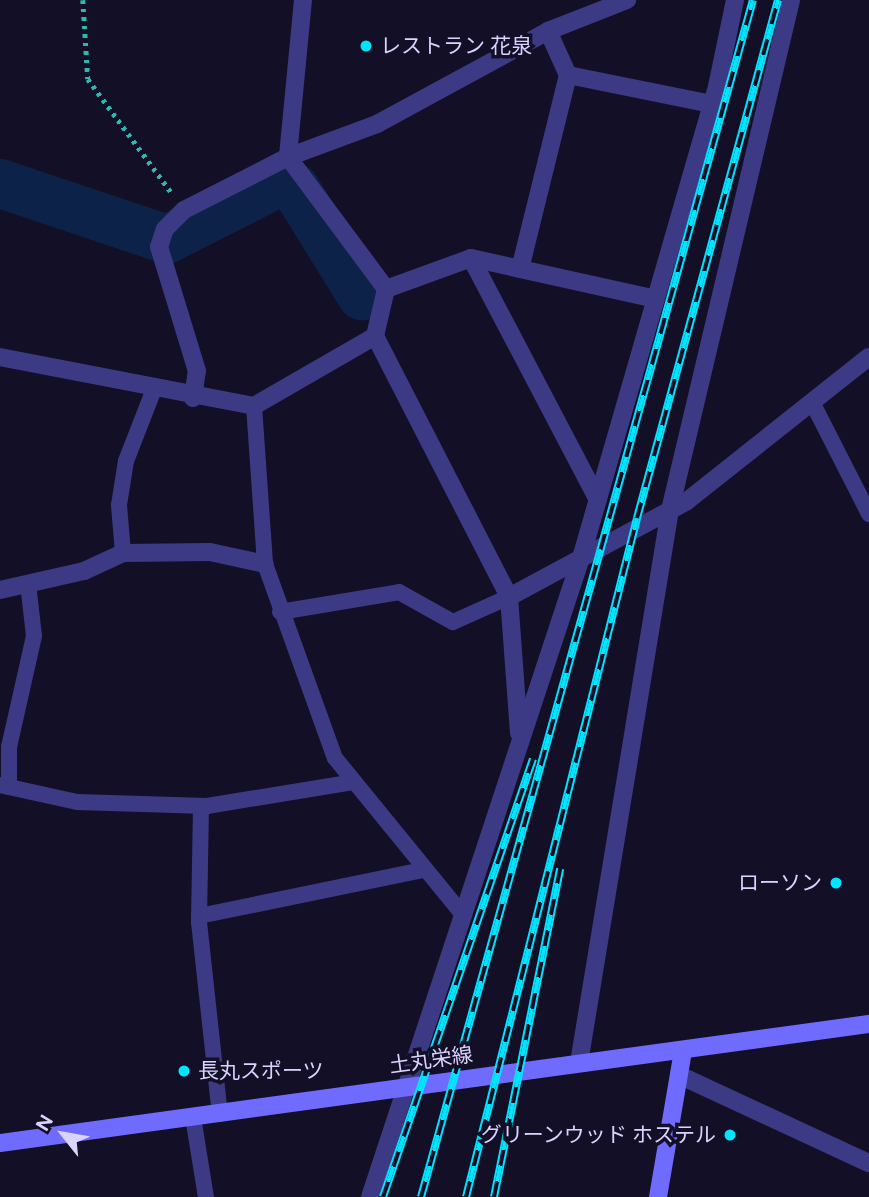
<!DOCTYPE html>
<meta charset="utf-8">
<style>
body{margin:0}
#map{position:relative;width:869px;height:1197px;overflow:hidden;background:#130f26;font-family:Figtree,"Noto Sans JP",sans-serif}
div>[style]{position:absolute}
.river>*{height:49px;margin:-24.5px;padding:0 24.5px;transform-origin:24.5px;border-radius:24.5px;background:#0c2248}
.path>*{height:4.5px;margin-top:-2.25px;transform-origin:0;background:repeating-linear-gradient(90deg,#2fb8b0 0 3.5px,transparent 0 8.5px)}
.lane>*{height:16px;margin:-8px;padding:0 8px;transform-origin:8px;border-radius:8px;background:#3d3a85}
.street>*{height:18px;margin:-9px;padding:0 9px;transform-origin:9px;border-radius:9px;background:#3d3a85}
.secondary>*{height:18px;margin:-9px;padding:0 9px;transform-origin:9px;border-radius:9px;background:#6f6bff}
.rail>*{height:8px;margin-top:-4px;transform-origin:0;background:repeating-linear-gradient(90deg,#130f26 0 16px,#00e5ff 0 32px);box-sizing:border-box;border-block:2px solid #00e5ff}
.dots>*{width:19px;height:19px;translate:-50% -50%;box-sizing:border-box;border:4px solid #130f26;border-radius:50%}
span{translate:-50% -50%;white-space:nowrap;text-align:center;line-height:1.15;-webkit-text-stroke:7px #130f26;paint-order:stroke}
.poi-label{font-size:21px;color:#d9d4ff}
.left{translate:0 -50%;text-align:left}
.right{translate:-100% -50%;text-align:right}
.street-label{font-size:21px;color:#d9d4ff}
.north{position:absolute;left:28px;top:1099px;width:70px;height:70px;-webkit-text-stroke:5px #130f26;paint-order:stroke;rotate:301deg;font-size:19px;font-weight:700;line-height:28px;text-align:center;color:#d9d4ff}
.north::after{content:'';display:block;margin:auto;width:24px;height:32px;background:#d9d4ff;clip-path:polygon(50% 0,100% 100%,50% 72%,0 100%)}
</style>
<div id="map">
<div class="river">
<div style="left:0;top:183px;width:175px;rotate:18.6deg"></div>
<div style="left:166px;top:239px;width:126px;rotate:-27deg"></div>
<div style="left:278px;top:182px;width:18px;rotate:19deg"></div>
<div style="left:295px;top:188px;width:126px;rotate:58.3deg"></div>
</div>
<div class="path">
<div style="left:83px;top:0;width:79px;rotate:86.4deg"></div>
<div style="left:88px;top:79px;width:140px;rotate:53.7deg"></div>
</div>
<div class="lane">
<div style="left:812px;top:402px;width:126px;rotate:63deg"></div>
<div style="left:254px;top:406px;width:158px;rotate:86deg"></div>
<div style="left:265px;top:564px;width:206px;rotate:70.2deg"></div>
<div style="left:335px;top:758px;width:203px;rotate:50.8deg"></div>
<div style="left:123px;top:553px;width:48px;rotate:-94.8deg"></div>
<div style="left:119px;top:505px;width:45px;rotate:-81deg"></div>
<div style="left:126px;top:461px;width:77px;rotate:-68.7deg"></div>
<div style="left:280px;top:612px;width:121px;rotate:-9.5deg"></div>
<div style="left:399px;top:592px;width:62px;rotate:29.1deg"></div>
<div style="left:453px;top:622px;width:61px;rotate:-24.1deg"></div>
<div style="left:0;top:785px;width:79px;rotate:12.4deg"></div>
<div style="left:77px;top:802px;width:130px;rotate:1.8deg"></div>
<div style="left:207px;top:806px;width:148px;rotate:-9.3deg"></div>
<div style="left:9px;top:787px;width:40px;rotate:-90deg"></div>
<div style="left:9px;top:747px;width:114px;rotate:-77.3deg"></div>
<div style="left:34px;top:636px;width:53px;rotate:-96.5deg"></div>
<div style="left:201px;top:806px;width:116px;rotate:91deg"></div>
<div style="left:199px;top:922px;width:193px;rotate:83.8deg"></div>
<div style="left:199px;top:916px;width:229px;rotate:-11.6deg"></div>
<div style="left:193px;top:1117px;width:81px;rotate:80.8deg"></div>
</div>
<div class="street">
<div style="left:303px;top:0;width:158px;rotate:95.5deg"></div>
<div style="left:288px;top:157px;width:164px;rotate:53.4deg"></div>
<div style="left:386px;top:289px;width:48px;rotate:103.2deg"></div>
<div style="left:375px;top:336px;width:293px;rotate:62.8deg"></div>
<div style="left:548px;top:31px;width:48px;rotate:65.6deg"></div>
<div style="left:471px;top:258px;width:189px;rotate:12.5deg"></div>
<div style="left:520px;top:269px;width:200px;rotate:-76.1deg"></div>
<div style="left:568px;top:75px;width:147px;rotate:11.4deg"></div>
<div style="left:386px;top:289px;width:90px;rotate:-20deg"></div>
<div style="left:471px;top:258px;width:273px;rotate:62.3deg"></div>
<div style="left:0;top:357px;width:259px;rotate:10.9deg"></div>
<div style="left:254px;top:406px;width:140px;rotate:-30deg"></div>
<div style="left:193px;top:398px;width:27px;rotate:-82deg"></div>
<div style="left:197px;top:371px;width:130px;rotate:-107deg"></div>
<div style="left:159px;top:247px;width:19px;rotate:-72deg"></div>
<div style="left:165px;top:229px;width:27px;rotate:-45deg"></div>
<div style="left:184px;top:210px;width:117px;rotate:-27deg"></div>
<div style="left:288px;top:157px;width:95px;rotate:-20.3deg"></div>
<div style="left:377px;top:124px;width:195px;rotate:-28.5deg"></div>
<div style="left:548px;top:31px;width:85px;rotate:-21.4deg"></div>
<div style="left:0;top:590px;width:86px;rotate:-12.7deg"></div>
<div style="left:84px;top:571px;width:43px;rotate:-24.8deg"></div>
<div style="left:123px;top:553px;width:87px;rotate:-0.7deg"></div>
<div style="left:210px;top:552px;width:56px;rotate:12.3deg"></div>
<div style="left:519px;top:733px;width:136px;rotate:-94.2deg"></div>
<div style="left:509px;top:597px;width:202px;rotate:-28.3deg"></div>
<div style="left:687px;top:501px;width:232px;rotate:-38.4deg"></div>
<div style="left:579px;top:1063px;width:560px;rotate:-80.66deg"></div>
<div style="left:670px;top:510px;width:524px;rotate:-76.65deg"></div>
<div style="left:679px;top:1075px;width:209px;rotate:24.9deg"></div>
<div style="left:370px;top:1197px;width:673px;rotate:-71.73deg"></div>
<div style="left:581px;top:558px;width:486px;rotate:-73.9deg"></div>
<div style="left:716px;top:91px;width:93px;rotate:-78.2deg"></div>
</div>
<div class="secondary">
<div style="left:0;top:1143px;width:877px;rotate:-7.8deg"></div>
<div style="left:658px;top:1197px;width:149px;rotate:-80.3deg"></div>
</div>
<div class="rail">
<div style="left:383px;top:1197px;width:463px;rotate:-71.1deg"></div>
<div style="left:421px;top:1197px;width:1242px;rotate:-74.5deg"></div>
<div style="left:466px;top:1197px;width:700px;rotate:-75.86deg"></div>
<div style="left:637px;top:518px;width:537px;rotate:-74.77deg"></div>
<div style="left:494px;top:1197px;width:335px;rotate:-78.6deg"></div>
</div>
<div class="dots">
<div style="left:366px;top:46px;background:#00e5ff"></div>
<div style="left:836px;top:883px;background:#00e5ff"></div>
<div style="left:184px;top:1071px;background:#00e5ff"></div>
<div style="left:730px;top:1135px;background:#00e5ff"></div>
</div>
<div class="poi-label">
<span class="left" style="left:380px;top:46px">レストラン 花泉</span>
<span class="right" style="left:822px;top:883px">ローソン</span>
<span class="left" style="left:198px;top:1071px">長丸スポーツ</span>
<span class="right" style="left:716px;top:1135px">グリーンウッド ホステル</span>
</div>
<div class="street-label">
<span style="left:431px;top:1060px;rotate:-8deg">土丸栄線</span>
</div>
<div class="north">N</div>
</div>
